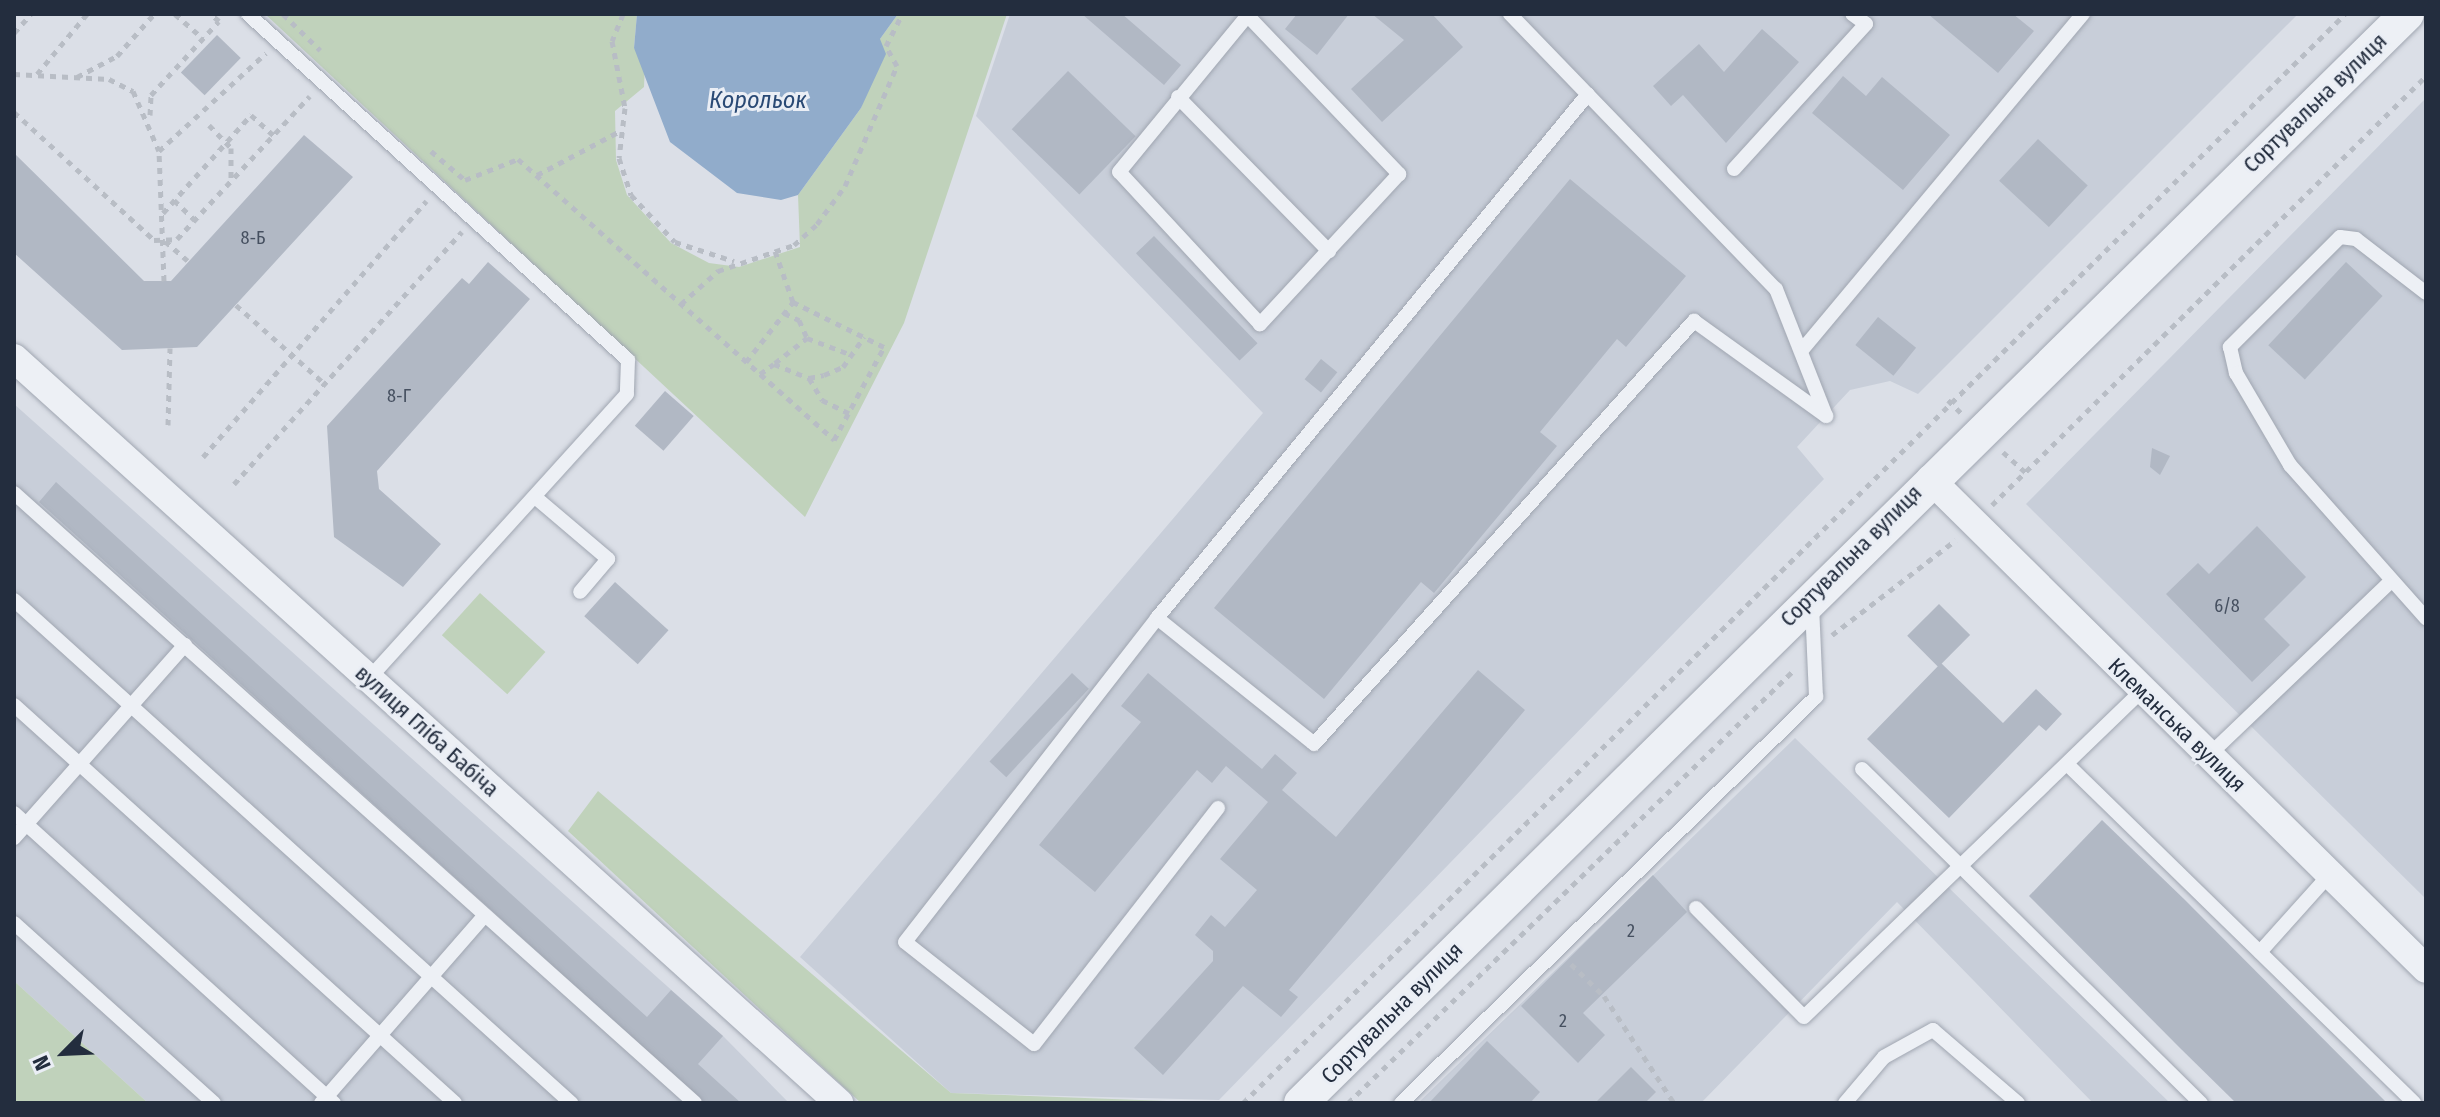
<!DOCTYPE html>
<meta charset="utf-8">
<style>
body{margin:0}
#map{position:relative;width:2440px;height:1117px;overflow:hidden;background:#dbdfe7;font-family:"Fira Sans Condensed",sans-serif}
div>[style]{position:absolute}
.built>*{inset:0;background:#c8ced9}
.green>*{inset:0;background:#c0d2bb;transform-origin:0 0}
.water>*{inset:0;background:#91accb}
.building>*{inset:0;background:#b1b8c4;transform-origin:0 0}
.path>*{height:5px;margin-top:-2.5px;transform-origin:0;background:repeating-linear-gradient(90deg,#b8bdc5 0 6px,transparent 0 12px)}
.roads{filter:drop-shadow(0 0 2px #a0a6b1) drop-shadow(0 0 2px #a0a6b1)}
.service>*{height:14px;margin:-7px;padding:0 7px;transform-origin:7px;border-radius:7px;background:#edf0f5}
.minor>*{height:28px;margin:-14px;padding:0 14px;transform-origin:14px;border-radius:14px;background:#edf0f5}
.tertiary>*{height:34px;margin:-17px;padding:0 17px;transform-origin:17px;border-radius:17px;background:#edf0f5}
span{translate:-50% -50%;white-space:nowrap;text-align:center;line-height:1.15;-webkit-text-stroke:6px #eaeef5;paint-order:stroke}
.number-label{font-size:18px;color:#465060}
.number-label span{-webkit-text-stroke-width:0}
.street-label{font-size:22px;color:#232d3e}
.water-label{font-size:24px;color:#2a4a75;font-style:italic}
.frame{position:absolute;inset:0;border:16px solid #232d3e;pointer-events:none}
.north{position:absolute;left:24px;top:1013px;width:80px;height:80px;-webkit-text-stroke:6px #eaeef5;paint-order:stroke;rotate:246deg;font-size:22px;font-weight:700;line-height:32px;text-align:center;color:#232d3e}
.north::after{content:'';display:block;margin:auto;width:28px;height:36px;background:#232d3e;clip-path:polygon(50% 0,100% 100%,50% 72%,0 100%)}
</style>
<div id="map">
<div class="built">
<div style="clip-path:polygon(1010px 14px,2298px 14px,1918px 394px,1890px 381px,1850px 390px,1797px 447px,1824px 479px,1219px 1100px,951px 1093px,800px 957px,1263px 413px,976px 116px)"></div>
<div style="clip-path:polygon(2426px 98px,2426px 899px,2026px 504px)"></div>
<div style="clip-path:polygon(14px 404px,723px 1036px,789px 1103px,148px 1103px,14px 981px)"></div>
<div style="clip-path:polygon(1795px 738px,2170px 1103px,2093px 1103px,1897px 902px,1701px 1103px,1418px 1103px)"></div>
</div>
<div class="green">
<div style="clip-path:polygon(265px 14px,637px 14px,634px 48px,645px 63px,644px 87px,615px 111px,616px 160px,627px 195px,671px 243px,709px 263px,739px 267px,800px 247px,798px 195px,861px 108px,880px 39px,898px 14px,1007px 14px,904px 323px,805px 517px)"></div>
<div style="left:480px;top:593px;width:88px;height:57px;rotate:42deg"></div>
<div style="clip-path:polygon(598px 791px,951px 1093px,1222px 1103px,861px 1103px,568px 831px)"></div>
<div style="clip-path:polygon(14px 981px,148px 1103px,14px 1103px)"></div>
</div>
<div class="water">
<div style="clip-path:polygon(637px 14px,898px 14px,880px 39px,886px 54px,861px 108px,798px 195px,781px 200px,737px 193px,670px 142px,634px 48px)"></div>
</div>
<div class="building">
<div style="clip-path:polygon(1082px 14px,1122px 14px,1181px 65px,1164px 85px)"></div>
<div style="clip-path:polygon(1297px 14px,1349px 14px,1317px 55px,1285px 29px)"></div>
<div style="clip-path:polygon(1372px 14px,1432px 14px,1463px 47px,1382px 122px,1351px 89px,1404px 40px)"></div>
<div style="clip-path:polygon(1928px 14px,2013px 14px,2034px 31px,1998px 73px)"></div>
<div style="clip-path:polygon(1762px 29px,1799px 62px,1726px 143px,1683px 95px,1671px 106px,1653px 86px,1699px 44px,1724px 72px)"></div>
<div style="left:217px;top:35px;width:33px;height:52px;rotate:44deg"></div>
<div style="left:1068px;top:71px;width:94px;height:81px;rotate:44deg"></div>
<div style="clip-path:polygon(1843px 76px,1866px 96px,1882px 77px,1950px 135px,1903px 190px,1812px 113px)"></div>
<div style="clip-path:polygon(304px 135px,353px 177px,197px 347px,122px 350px,14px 253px,14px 153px,144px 281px,171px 281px)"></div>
<div style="left:2038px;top:139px;width:68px;height:57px;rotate:43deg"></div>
<div style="clip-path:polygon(1570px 179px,1686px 276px,1626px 347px,1617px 339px,1540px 432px,1557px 446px,1434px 593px,1421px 582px,1324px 699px,1214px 608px)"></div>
<div style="left:1154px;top:236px;width:149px;height:25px;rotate:46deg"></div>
<div style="clip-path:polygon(488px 262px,530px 299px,377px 471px,379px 489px,441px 544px,403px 587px,334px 537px,327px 426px,462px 278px,469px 284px)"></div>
<div style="left:2346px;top:262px;width:50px;height:114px;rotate:43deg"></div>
<div style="left:1878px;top:317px;width:49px;height:36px;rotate:39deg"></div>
<div style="left:1321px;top:359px;width:21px;height:26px;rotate:39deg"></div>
<div style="left:665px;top:391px;width:38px;height:46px;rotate:41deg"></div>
<div style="clip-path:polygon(2152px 448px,2170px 456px,2160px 475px,2150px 467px)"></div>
<div style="clip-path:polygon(56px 482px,647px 1017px,671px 990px,723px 1036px,698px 1064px,741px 1103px,705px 1103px,39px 502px)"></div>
<div style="clip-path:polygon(2257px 526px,2306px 577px,2264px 619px,2290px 645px,2252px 682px,2166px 594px,2198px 563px,2209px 574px)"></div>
<div style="left:615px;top:582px;width:72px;height:46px;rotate:42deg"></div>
<div style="left:1939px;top:604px;width:44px;height:45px;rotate:45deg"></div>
<div style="clip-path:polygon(1941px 663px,2003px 723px,2036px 689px,2062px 714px,2046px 731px,2039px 725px,1949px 818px,1867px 739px)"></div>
<div style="clip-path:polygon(1478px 670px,1525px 710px,1289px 990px,1298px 997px,1281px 1017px,1243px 986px,1163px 1075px,1134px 1048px,1213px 961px,1213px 951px,1195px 935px,1211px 915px,1225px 927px,1257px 890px,1220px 859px,1268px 802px,1226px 766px,1212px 783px,1197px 770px,1095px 892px,1039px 845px,1141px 722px,1121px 706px,1148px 673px,1262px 769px,1275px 754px,1297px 773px,1282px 790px,1336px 837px)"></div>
<div style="left:1072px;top:673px;width:23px;height:121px;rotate:43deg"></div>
<div style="clip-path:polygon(2102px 820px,2184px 899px,2387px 1103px,2236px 1103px,2180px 1048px,2029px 896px)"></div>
<div style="clip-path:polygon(1653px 875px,1687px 912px,1583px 1013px,1605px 1035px,1578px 1063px,1521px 1006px)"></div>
<div style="clip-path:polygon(1487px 1041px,1540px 1092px,1530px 1103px,1429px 1103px)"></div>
<div style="clip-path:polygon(1631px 1067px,1656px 1092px,1645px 1103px,1595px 1103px)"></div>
</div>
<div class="path">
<div style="left:175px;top:14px;width:37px;rotate:41deg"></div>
<div style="left:283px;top:14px;width:52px;rotate:44.2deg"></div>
<div style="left:623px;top:14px;width:29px;rotate:112deg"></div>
<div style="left:612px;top:41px;width:68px;rotate:79deg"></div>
<div style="left:625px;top:108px;width:50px;rotate:96.8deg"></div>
<div style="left:619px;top:158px;width:39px;rotate:72deg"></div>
<div style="left:631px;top:195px;width:64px;rotate:46.9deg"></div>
<div style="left:675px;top:242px;width:62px;rotate:17.9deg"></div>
<div style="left:14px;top:33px;width:25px;rotate:-48deg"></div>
<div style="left:14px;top:74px;width:95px;rotate:3deg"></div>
<div style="left:109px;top:79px;width:27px;rotate:27deg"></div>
<div style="left:133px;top:91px;width:65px;rotate:66.6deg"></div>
<div style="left:37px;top:74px;width:78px;rotate:-50.2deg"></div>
<div style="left:77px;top:77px;width:45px;rotate:-27.7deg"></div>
<div style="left:117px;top:56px;width:56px;rotate:-48.6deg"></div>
<div style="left:14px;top:112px;width:190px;rotate:42.4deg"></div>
<div style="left:154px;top:240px;width:23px;rotate:-2deg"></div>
<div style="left:177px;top:239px;width:195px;rotate:-47.1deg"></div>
<div style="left:150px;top:115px;width:20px;rotate:-87deg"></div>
<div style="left:151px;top:95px;width:100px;rotate:-47.4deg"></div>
<div style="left:219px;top:21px;width:11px;rotate:-139deg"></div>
<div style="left:209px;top:125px;width:32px;rotate:46deg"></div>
<div style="left:231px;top:148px;width:32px;rotate:90deg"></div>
<div style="left:431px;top:151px;width:45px;rotate:40.5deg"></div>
<div style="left:465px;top:180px;width:57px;rotate:-21.6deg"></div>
<div style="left:518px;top:159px;width:423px;rotate:41.6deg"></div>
<div style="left:834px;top:440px;width:106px;rotate:-61.7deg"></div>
<div style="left:884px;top:347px;width:102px;rotate:-153.7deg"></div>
<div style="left:537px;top:175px;width:94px;rotate:-27.9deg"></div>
<div style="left:174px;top:200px;width:29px;rotate:44deg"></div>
<div style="left:163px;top:213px;width:132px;rotate:-48.1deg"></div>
<div style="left:251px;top:115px;width:30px;rotate:42deg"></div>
<div style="left:165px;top:241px;width:30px;rotate:41deg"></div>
<div style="left:164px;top:281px;width:130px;rotate:-92.2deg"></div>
<div style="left:159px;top:151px;width:145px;rotate:-42.5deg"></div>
<div style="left:681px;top:304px;width:50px;rotate:-41.7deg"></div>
<div style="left:718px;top:271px;width:80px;rotate:-18.9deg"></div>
<div style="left:794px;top:245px;width:31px;rotate:-42deg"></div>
<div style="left:817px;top:224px;width:47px;rotate:-53.6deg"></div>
<div style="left:845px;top:186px;width:131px;rotate:-66.6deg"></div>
<div style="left:897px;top:66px;width:23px;rotate:-119deg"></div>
<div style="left:886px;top:46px;width:36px;rotate:-63deg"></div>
<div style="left:236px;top:305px;width:119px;rotate:41.6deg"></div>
<div style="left:784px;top:313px;width:17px;rotate:25deg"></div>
<div style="left:799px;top:320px;width:20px;rotate:66deg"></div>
<div style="left:746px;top:362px;width:76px;rotate:-51.9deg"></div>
<div style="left:793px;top:302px;width:54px;rotate:-109.4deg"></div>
<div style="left:775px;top:363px;width:41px;rotate:-38deg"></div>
<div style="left:807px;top:338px;width:48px;rotate:20.7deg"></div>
<div style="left:760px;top:374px;width:17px;rotate:-36deg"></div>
<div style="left:774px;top:364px;width:38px;rotate:22deg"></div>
<div style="left:809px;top:378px;width:15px;rotate:-11deg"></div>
<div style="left:824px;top:375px;width:21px;rotate:-23deg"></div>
<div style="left:843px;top:367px;width:37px;rotate:-55deg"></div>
<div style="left:809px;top:378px;width:26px;rotate:59deg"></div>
<div style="left:822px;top:400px;width:30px;rotate:26deg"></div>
<div style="left:1948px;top:400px;width:21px;rotate:45deg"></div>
<div style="left:168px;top:425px;width:77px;rotate:-88.5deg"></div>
<div style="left:2003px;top:452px;width:31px;rotate:42deg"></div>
<div style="left:203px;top:457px;width:340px;rotate:-48.9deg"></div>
<div style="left:234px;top:484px;width:340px;rotate:-47.9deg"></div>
<div style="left:1992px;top:505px;width:610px;rotate:-44.67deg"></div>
<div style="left:1832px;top:635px;width:156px;rotate:-37.5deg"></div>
<div style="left:1571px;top:964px;width:46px;rotate:44.1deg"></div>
<div style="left:1604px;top:996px;width:128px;rotate:56.8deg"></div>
<div style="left:1243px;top:1103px;width:1549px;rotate:-44.66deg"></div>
<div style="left:1348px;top:1103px;width:623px;rotate:-44.15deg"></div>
</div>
<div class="roads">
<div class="service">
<div style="left:248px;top:14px;width:514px;rotate:42.32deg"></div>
<div style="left:628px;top:360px;width:34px;rotate:92deg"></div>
<div style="left:627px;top:394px;width:384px;rotate:132.2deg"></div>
<div style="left:1510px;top:14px;width:383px;rotate:46deg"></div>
<div style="left:1776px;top:289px;width:136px;rotate:68.5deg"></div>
<div style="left:1248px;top:16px;width:219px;rotate:46.3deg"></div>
<div style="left:1399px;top:174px;width:205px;rotate:132.8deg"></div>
<div style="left:1260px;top:324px;width:207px;rotate:-132.8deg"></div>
<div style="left:1119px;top:172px;width:205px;rotate:-50.6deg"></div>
<div style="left:1178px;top:97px;width:216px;rotate:45.6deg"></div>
<div style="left:1734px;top:169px;width:196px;rotate:-47.7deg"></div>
<div style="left:1866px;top:24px;width:17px;rotate:-144deg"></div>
<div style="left:2426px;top:293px;width:88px;rotate:-142.4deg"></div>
<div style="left:2356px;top:239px;width:16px;rotate:-173deg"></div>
<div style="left:2340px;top:237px;width:156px;rotate:135deg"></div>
<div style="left:2230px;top:347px;width:27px;rotate:77deg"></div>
<div style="left:2236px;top:373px;width:107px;rotate:59.6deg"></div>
<div style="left:2290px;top:465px;width:205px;rotate:48.4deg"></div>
<div style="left:1802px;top:350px;width:438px;rotate:-50.1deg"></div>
<div style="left:14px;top:493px;width:914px;rotate:41.85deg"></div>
<div style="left:535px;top:497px;width:96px;rotate:40.3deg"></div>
<div style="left:608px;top:559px;width:43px;rotate:130.3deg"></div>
<div style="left:14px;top:600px;width:751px;rotate:42.08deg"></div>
<div style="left:1157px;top:618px;width:201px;rotate:38.7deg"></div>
<div style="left:1314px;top:744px;width:569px;rotate:-48.07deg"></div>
<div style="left:1694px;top:321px;width:163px;rotate:35.7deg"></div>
<div style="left:14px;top:705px;width:594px;rotate:42.07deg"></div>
<div style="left:2208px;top:756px;width:252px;rotate:-43.7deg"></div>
<div style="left:2067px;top:764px;width:485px;rotate:44.3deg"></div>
<div style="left:1862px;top:769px;width:476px;rotate:44.6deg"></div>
<div style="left:1218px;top:808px;width:299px;rotate:127.9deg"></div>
<div style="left:1034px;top:1044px;width:164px;rotate:-141.7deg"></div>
<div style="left:905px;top:942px;width:410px;rotate:-52.1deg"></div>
<div style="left:1157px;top:618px;width:678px;rotate:-50.56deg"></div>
<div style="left:14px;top:813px;width:432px;rotate:42.2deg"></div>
<div style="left:14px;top:838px;width:258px;rotate:-48.5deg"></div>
<div style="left:1696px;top:908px;width:153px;rotate:45.3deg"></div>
<div style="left:1804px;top:1017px;width:470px;rotate:-44deg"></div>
<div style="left:14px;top:923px;width:269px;rotate:42deg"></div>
<div style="left:2260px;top:952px;width:105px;rotate:-48.1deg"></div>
<div style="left:321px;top:1103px;width:249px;rotate:-48.9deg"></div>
<div style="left:1401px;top:1103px;width:581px;rotate:-44.37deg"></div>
<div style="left:1816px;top:697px;width:91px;rotate:-92.5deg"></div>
<div style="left:1845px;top:1103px;width:60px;rotate:-49.7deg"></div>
<div style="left:1884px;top:1057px;width:56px;rotate:-28.9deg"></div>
<div style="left:1933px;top:1030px;width:112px;rotate:40.7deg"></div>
</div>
<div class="minor">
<div style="left:14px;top:358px;width:1112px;rotate:42.08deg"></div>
<div style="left:1930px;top:479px;width:697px;rotate:44.65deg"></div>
</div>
<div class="tertiary">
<div style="left:1301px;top:1103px;width:1552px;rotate:-44.56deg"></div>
</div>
</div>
<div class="number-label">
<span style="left:253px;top:238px">8-Б</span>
<span style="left:399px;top:396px">8-Г</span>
<span style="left:2227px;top:606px">6/8</span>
<span style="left:1631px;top:931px">2</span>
<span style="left:1563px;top:1021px">2</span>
</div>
<div class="street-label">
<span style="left:2315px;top:103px;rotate:-44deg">Сортувальна вулиця</span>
<span style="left:1851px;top:556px;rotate:-45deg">Сортувальна вулиця</span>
<span style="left:2177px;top:725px;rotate:44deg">Клеманська вулиця</span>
<span style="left:427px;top:731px;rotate:42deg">вулиця Гліба Бабіча</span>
<span style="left:1392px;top:1013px;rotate:-45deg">Сортувальна вулиця</span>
</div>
<div class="water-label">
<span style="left:758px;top:101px">Корольок</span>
</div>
<div class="frame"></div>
<div class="north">N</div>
</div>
